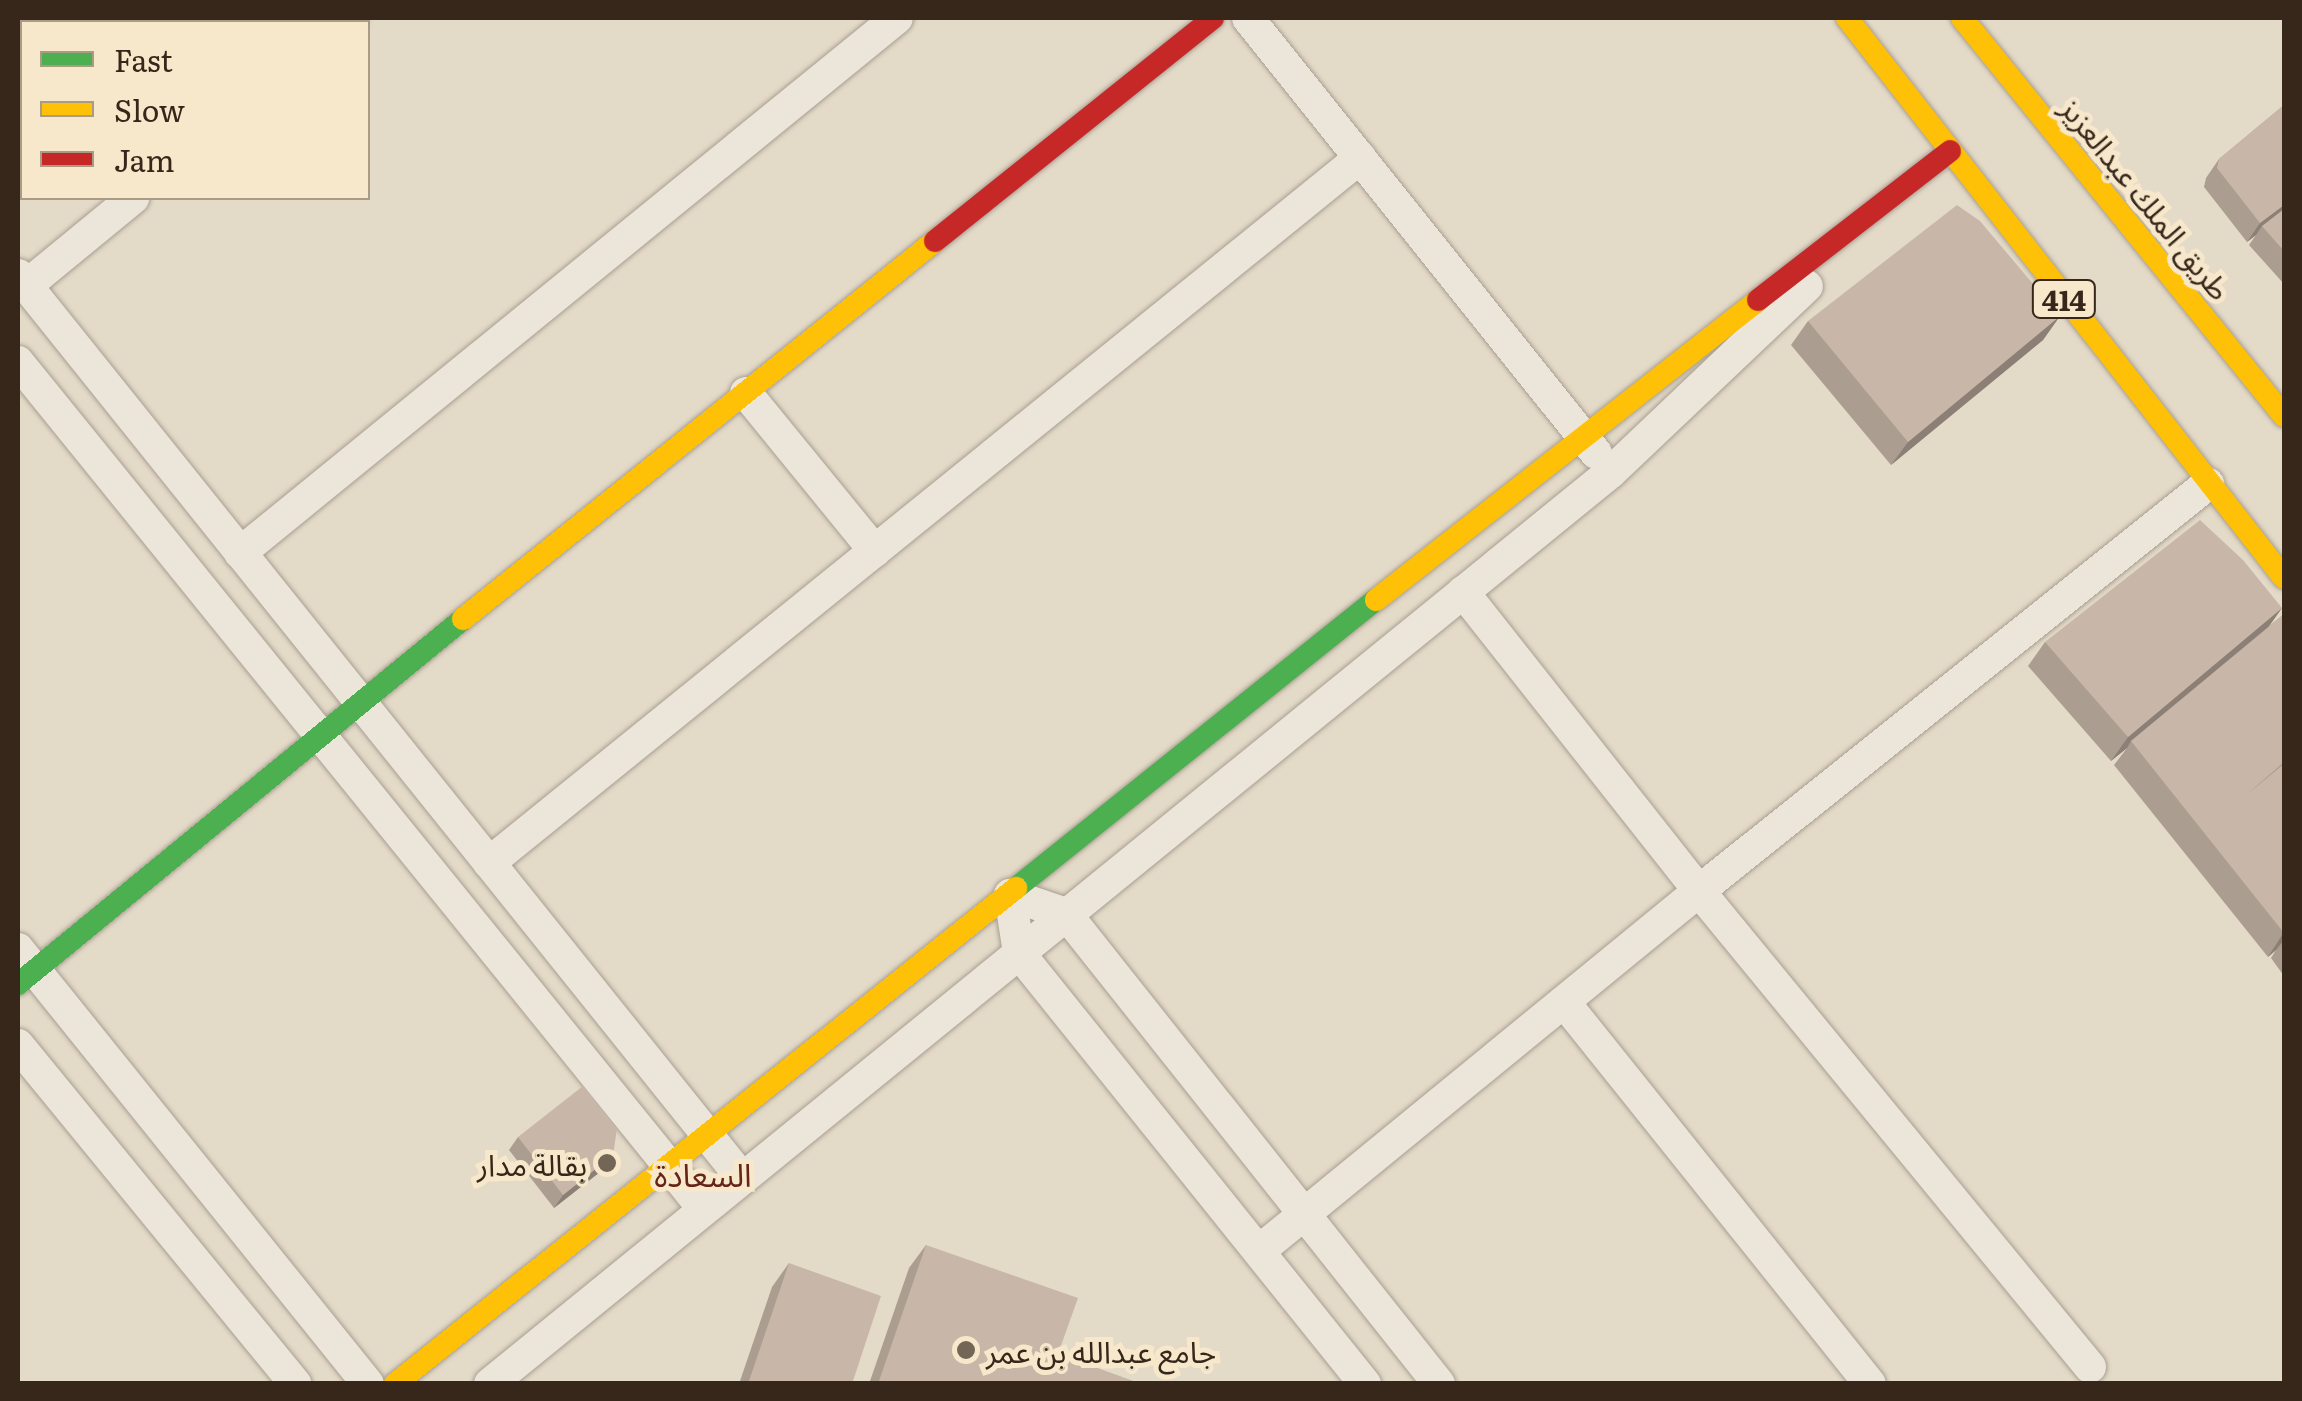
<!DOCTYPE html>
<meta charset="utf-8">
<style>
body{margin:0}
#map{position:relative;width:2302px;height:1401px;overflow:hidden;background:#e4dac8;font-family:Literata,"Noto Sans Arabic",serif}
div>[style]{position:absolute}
.roads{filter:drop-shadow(0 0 2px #a89f92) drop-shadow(0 0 2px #a89f92)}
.street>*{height:32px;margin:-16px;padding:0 16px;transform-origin:16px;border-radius:16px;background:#ece5da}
.fast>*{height:22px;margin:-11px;padding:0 11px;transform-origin:11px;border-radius:11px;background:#4caf50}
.slow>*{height:22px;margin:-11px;padding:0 11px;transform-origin:11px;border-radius:11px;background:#ffc107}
.jam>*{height:22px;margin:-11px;padding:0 11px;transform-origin:11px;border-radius:11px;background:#c62828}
.wall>*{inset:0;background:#ac9d91}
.shaded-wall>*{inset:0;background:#8c8076}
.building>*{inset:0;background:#c8b7a9}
.dots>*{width:28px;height:28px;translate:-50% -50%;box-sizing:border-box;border:5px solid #f7e8cc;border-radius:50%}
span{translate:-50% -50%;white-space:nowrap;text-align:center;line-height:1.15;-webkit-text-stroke:10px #f7e8cc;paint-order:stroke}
.shield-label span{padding:2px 8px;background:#f7e8cc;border:2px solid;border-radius:8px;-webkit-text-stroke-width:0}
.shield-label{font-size:28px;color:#36271a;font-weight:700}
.street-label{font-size:30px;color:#36271a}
.poi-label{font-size:30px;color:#36271a}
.right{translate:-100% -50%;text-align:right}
.left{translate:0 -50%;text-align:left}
.neighbourhood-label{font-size:32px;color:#652417}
.frame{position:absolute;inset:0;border:20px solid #36271a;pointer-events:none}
.legend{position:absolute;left:20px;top:20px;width:350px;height:180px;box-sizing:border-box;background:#f7e8cc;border:2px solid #aa9b85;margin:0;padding:12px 18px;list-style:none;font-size:30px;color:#36271a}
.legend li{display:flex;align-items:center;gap:20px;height:50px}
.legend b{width:50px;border:2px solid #aa9b85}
</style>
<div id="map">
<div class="roads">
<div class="street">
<div style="left:1248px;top:18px;width:557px;rotate:51.34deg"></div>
<div style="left:345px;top:22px;width:7px;rotate:-34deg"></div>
<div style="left:18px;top:275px;width:1157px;rotate:51.28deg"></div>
<div style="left:26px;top:286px;width:139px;rotate:-39.4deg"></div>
<div style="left:18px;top:362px;width:1090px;rotate:51deg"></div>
<div style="left:746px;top:393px;width:204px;rotate:50.8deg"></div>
<div style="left:240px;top:553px;width:847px;rotate:-39.16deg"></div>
<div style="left:1463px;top:592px;width:381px;rotate:51.7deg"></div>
<div style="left:1699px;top:891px;width:616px;rotate:50.6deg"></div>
<div style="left:489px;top:863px;width:1121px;rotate:-38.99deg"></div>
<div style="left:18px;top:949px;width:558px;rotate:51.18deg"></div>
<div style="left:1564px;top:1002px;width:489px;rotate:51.3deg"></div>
<div style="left:18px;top:1045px;width:438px;rotate:50.7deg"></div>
<div style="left:1259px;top:1251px;width:569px;rotate:-39.29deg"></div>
<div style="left:1699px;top:891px;width:652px;rotate:-38.65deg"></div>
<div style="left:490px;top:1384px;width:1445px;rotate:-39.13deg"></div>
<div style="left:1611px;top:472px;width:270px;rotate:-43.5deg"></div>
<div style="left:1365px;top:1384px;width:553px;rotate:-128.76deg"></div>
<div style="left:1019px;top:953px;width:59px;rotate:-98.8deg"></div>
<div style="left:1010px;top:895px;width:59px;rotate:18.7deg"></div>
<div style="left:1066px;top:914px;width:600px;rotate:51.56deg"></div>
</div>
<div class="fast">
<div style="left:1016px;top:888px;width:461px;rotate:-38.7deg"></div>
<div style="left:18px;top:984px;width:576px;rotate:-39.36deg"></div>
</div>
<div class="slow">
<div style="left:1847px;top:18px;width:710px;rotate:52.03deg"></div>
<div style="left:1962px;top:18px;width:512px;rotate:51.03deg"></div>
<div style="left:1376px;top:600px;width:486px;rotate:-38.1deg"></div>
<div style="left:463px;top:619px;width:605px;rotate:-38.69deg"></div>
<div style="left:395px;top:1384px;width:795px;rotate:-38.61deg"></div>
</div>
<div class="jam">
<div style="left:935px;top:241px;width:356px;rotate:-38.7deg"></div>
<div style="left:1758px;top:300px;width:243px;rotate:-37.8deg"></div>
</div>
</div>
<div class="wall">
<div style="clip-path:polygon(2284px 105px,2284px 284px,2249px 245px,2256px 235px,2247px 242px,2204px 187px,2206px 178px,2219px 159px)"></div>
<div style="clip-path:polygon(2060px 316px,2043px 340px,1891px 465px,1791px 345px,1808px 321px)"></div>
<div style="clip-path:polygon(2282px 608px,2268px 627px,2284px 614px,2284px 976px,2271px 958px,2276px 950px,2268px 957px,2114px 765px,2127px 748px,2111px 761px,2028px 666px,2045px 642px)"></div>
<div style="clip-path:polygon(518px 1137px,605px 1168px,554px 1208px,509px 1150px)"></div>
<div style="clip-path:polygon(926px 1245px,1058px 1354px,1141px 1384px,869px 1384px,909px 1268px)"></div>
<div style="clip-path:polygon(789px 1263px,852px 1384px,739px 1384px,772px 1287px)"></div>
</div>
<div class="shaded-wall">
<div style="clip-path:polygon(2284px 205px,2284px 213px,2262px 226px,2256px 235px,2247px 242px,2260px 223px)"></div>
<div style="clip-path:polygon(2060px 316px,2043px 340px,1891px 465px,1908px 442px)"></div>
<div style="clip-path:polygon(2282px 608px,2265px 632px,2131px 741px,2127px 748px,2111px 761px,2128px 737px)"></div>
<div style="clip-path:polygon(2284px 932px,2284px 940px,2276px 950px,2268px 957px)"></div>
<div style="clip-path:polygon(613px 1155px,605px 1168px,554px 1208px,563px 1195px)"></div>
</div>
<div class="building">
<div style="clip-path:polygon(2284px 105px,2284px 205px,2260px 223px,2217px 168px,2219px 159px)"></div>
<div style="clip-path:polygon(1957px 205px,1980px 221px,2060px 316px,1908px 442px,1808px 321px)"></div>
<div style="clip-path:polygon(2284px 209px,2284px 251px,2262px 226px)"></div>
<div style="clip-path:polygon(2200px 520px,2243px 560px,2282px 608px,2128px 737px,2045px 642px)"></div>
<div style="clip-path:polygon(2284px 614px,2284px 762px,2245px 796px,2284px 764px,2284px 933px,2131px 741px)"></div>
<div style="clip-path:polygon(583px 1086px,617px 1129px,613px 1155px,563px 1195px,518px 1137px)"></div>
<div style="clip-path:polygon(926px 1245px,1078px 1298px,1058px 1354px,1141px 1384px,878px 1384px)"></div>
<div style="clip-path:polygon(789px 1263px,881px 1296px,852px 1384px,748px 1384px)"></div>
</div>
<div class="dots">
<div style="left:607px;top:1163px;background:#736657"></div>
<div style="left:966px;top:1350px;background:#736657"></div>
</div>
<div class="shield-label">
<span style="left:2064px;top:299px">414</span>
</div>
<div class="street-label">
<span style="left:2147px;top:198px;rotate:51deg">طريق الملك عبدالعزيز</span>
</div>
<div class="poi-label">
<span class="right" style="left:587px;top:1163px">بقالة مدار</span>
<span class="left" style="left:986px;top:1350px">جامع عبدالله بن عمر</span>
</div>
<div class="neighbourhood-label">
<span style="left:703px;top:1173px">السعادة</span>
</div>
<div class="frame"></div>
<ul class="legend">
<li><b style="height:12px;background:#4caf50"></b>Fast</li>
<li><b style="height:12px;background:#ffc107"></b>Slow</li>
<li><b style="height:12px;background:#c62828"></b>Jam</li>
</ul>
</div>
